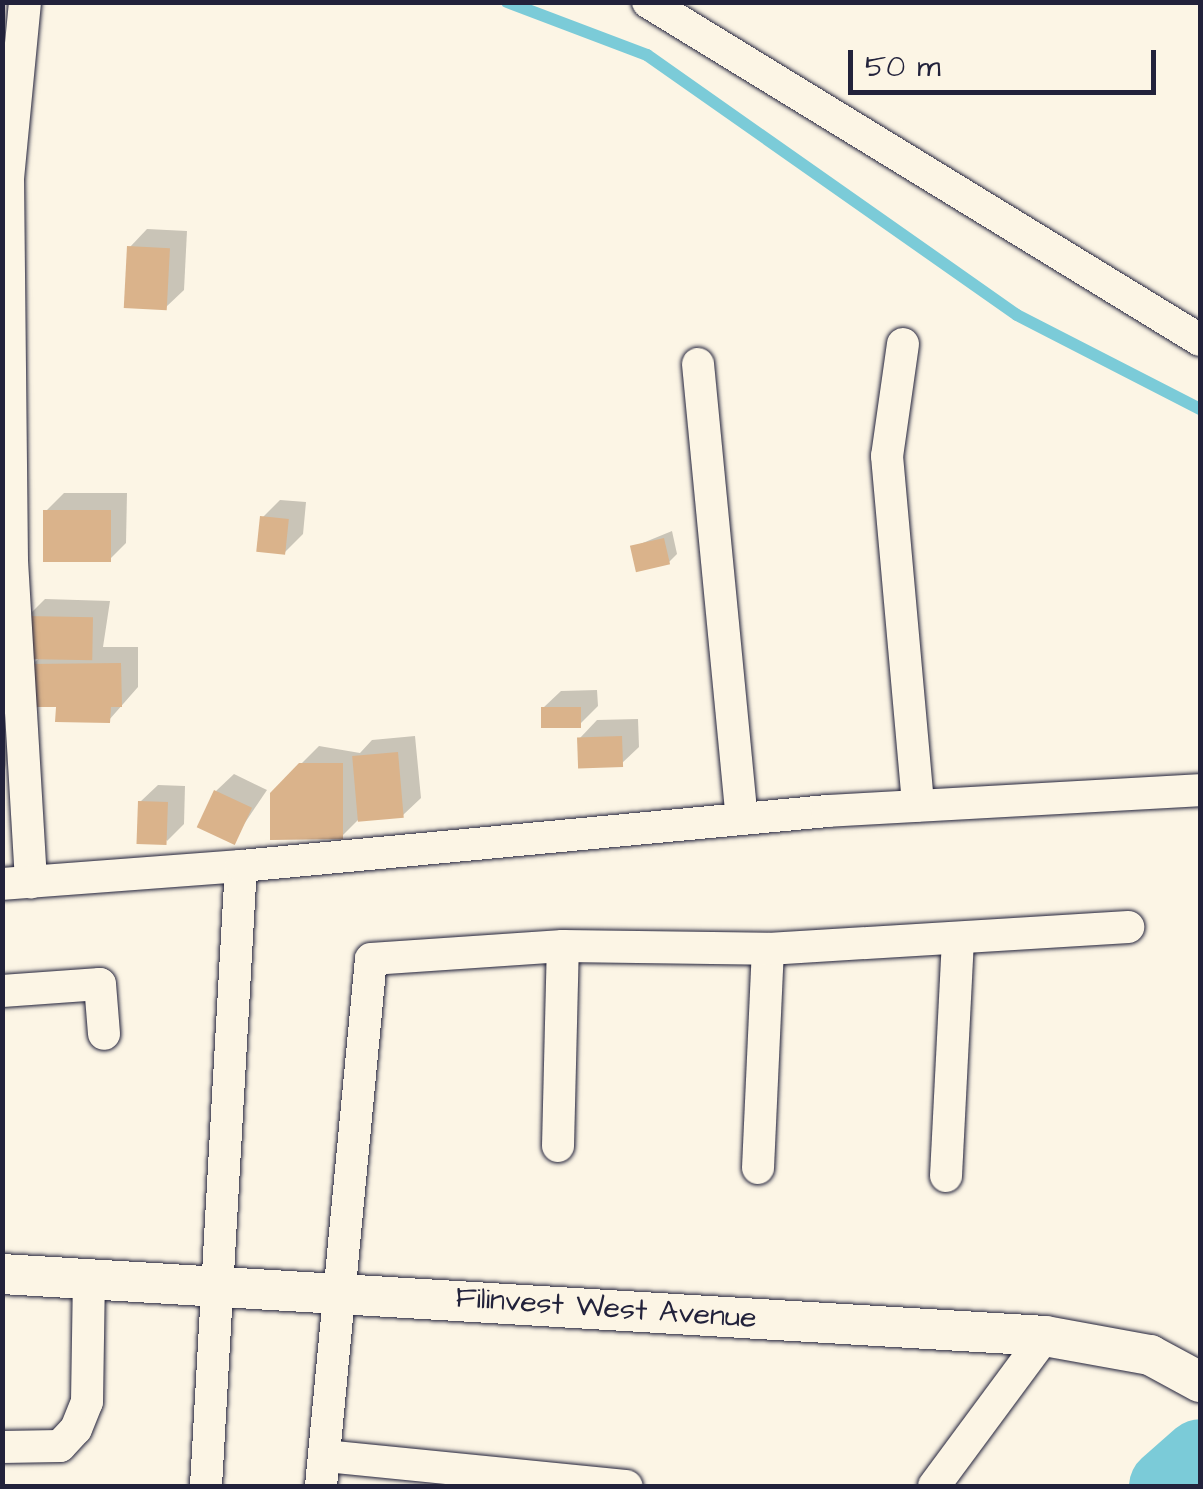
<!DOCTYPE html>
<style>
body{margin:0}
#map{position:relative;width:1203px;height:1489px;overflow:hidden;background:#fcf5e5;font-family:"Architects Daughter",sans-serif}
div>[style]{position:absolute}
.shadow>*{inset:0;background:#0003}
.stream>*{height:12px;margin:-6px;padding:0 6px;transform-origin:6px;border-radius:6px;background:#7bcbd8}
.river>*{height:75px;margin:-37.5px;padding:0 37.5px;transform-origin:37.5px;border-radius:37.5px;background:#7bcbd8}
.building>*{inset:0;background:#dab38b;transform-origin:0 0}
.roads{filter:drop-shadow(0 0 2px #22223b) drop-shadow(0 0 2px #22223b)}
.minor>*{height:32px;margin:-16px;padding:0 16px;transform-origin:16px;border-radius:16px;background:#fcf5e5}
.tertiary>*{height:40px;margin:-20px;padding:0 20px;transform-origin:20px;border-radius:20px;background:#fcf5e5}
span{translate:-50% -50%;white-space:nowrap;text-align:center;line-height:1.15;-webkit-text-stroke:8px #fcf5e5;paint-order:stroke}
.street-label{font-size:30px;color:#22223b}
.frame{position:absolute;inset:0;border:5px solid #22223b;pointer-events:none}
.scale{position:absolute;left:848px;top:50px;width:308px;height:45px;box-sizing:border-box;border:5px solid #22223b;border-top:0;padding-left:12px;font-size:30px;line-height:35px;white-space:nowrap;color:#22223b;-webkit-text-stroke:8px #fcf5e5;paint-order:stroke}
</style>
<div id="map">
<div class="shadow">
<div style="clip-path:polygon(147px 229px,187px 231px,184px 290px,166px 307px,130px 247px)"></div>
<div style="clip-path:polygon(64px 493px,127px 493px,126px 543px,109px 560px,46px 511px)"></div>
<div style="clip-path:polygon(280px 500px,306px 502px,303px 534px,285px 552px,262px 518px)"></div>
<div style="clip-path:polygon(672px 531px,677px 554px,669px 562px,633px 547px)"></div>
<div style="clip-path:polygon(45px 599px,110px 601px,103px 647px,138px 647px,138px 687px,109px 720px,59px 704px,32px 665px,40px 657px,27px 617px)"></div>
<div style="clip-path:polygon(597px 690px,598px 706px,580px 724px,543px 708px,561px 691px)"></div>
<div style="clip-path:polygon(2px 697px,19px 697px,2px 786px)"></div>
<div style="clip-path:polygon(638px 719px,639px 747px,621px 764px,580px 738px,597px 720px)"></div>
<div style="clip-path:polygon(415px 736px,421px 798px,403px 815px,359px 819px,342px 836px,301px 764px,319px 746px,360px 753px,372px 740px)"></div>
<div style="clip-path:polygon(234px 774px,267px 790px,232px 842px,216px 791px)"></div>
<div style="clip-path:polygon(158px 785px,185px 786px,184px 824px,167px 841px,140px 802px)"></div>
</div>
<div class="stream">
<div style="left:507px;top:2px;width:150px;rotate:20.7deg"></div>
<div style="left:647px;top:55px;width:452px;rotate:35.1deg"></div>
<div style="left:1017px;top:315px;width:206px;rotate:27.2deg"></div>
</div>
<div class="river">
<div style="left:1166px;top:1486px;width:45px;rotate:-41.4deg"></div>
</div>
<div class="building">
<div style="left:127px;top:246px;width:43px;height:62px;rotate:3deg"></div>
<div style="left:43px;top:510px;width:68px;height:52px"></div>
<div style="left:260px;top:516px;width:29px;height:36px;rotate:6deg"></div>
<div style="left:664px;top:538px;width:27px;height:35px;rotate:77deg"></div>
<div style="left:25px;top:616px;width:68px;height:43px;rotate:1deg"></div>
<div style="clip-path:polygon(121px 663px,122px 707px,111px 707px,110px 723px,55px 722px,56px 707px,30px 707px,30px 664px)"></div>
<div style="left:541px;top:707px;width:40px;height:21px"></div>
<div style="left:622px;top:736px;width:31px;height:45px;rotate:88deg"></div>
<div style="left:398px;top:752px;width:66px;height:46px;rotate:85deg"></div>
<div style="clip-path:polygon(299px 763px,343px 763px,343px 839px,270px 840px,270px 793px)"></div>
<div style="left:214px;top:790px;width:42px;height:41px;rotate:25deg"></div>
<div style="left:138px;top:801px;width:30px;height:43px;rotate:2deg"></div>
</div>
<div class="roads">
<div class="minor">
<div style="left:25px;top:2px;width:177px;rotate:95.5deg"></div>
<div style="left:8px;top:178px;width:383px;rotate:89.4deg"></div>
<div style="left:12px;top:561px;width:322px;rotate:86.6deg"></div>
<div style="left:648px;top:2px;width:647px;rotate:31.48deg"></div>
<div style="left:903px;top:344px;width:113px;rotate:98.1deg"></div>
<div style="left:887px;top:456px;width:351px;rotate:84.9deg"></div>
<div style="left:698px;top:364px;width:457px;rotate:84.5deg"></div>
<div style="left:2px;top:884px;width:240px;rotate:-4.3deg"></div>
<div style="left:2px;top:991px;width:98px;rotate:-4.1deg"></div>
<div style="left:100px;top:984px;width:50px;rotate:85.4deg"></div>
<div style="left:558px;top:1146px;width:200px;rotate:-88.6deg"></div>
<div style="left:758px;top:1168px;width:219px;rotate:-87.4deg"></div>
<div style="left:946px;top:1176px;width:238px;rotate:-87.1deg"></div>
<div style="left:2px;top:1447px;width:58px;rotate:-1deg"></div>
<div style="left:60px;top:1446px;width:23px;rotate:-47deg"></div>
<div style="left:76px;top:1429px;width:29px;rotate:-68deg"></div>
<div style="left:87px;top:1402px;width:123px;rotate:-89.1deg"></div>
<div style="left:325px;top:1456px;width:303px;rotate:5.7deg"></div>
<div style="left:206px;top:1486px;width:621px;rotate:-86.77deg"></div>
<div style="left:241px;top:866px;width:589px;rotate:-5.36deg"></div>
<div style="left:827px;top:811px;width:374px;rotate:-3.2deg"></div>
<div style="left:321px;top:1486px;width:529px;rotate:-84.58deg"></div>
<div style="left:371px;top:959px;width:192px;rotate:-3.9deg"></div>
<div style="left:563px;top:946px;width:205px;rotate:0.8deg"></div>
<div style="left:768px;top:949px;width:361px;rotate:-3.5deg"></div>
<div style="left:934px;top:1486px;width:187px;rotate:-53.5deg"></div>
</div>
<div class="tertiary">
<div style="left:2px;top:1274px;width:1045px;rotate:3.4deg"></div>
<div style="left:1045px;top:1336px;width:107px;rotate:10.3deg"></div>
<div style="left:1150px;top:1355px;width:57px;rotate:28.4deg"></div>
</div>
</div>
<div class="street-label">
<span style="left:606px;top:1308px;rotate:4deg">Filinvest West Avenue</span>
</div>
<div class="frame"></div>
<div class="scale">50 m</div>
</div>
